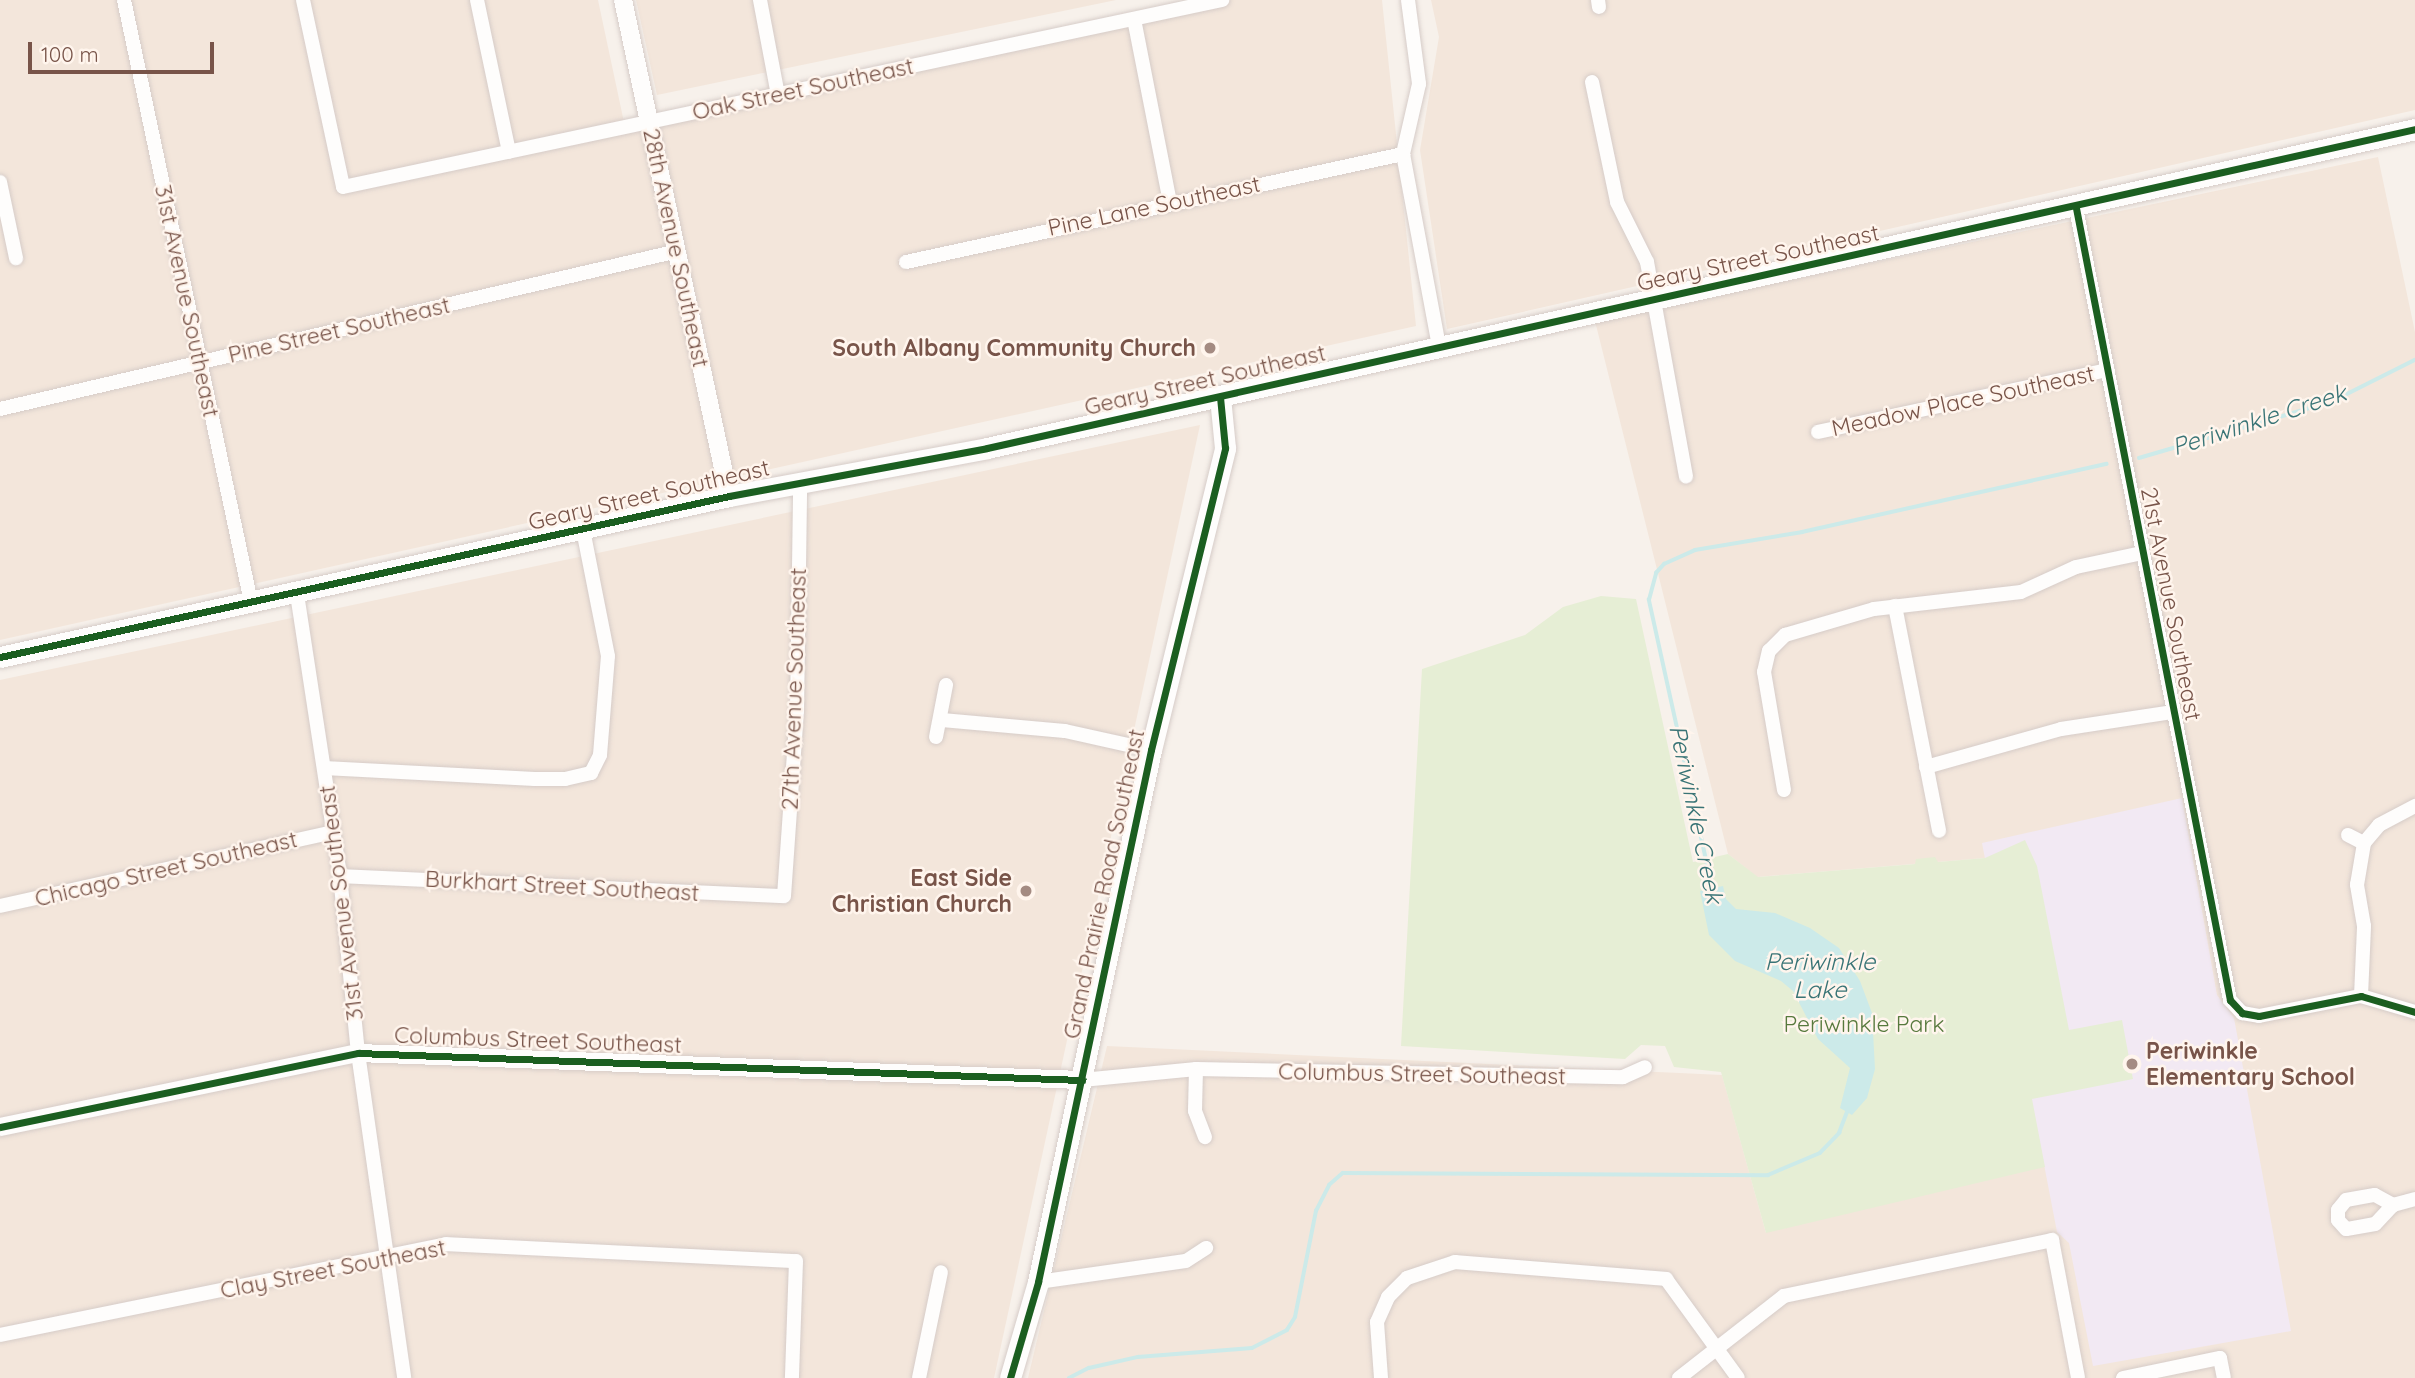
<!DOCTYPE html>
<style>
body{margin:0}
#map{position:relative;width:2415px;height:1378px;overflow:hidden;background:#f7f1eb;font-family:Quicksand,sans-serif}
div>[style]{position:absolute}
.residential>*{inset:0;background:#f3e6db}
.education>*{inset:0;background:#f2e9f3}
.green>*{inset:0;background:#e6eed5}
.water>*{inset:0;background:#cceae9}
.stream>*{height:3.5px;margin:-1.75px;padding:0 1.75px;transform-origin:1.75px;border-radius:1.75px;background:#cceae9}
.roads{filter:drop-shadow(0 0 2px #d6ccc8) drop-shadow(0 0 2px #d6ccc8)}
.minor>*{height:14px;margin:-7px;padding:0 7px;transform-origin:7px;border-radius:7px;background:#fefdfc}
.tertiary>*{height:18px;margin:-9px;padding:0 9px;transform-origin:9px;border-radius:9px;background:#fefdfc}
.secondary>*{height:21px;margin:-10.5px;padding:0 10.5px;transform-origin:10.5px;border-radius:10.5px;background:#fefdfc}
.cycleway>*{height:7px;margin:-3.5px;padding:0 3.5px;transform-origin:3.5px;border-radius:3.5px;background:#1b5e20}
.dots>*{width:19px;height:19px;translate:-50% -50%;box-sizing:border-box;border:4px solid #fff5ed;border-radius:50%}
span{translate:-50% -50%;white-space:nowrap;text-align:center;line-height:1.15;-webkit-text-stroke:5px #fff5ed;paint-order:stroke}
.street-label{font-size:23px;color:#785449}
.poi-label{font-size:23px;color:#785449;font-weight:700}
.right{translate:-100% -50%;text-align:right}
.left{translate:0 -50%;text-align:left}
.park-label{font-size:23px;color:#57793d}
.water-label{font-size:24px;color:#397476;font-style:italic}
.scale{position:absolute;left:28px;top:42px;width:186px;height:32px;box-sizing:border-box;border:4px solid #785449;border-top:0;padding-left:9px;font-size:21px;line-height:24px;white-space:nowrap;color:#785449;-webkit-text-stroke:5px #fff5ed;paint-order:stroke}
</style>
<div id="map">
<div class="residential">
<div style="clip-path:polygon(0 0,598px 0,625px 127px,1225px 0,1382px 0,1416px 326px,0 640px)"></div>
<div style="clip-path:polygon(636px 0,1116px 0,657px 95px)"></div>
<div style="clip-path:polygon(1431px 0,2415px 0,2415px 110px,1447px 329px,1420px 150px,1439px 37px)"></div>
<div style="clip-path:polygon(2378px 157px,2415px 332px,2415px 1378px,1028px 1378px,1107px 1046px,1722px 1075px,1766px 1233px,1985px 858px,1757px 877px,1728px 854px,1595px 321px)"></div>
<div style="clip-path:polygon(1200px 425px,994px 1378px,0 1378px,0 680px)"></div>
</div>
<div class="education">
<div style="clip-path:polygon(2182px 798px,2217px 995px,2234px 1018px,2291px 1331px,2093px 1366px,2069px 1243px,2057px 1232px,1982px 843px)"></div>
</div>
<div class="green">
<div style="clip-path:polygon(1601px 596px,1636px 599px,1693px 862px,1728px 854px,1758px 877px,1915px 864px,1916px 859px,1935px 857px,1938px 862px,1985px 858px,2025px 840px,2037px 866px,2069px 1030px,2122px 1020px,2133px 1079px,2032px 1099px,2045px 1167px,1766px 1233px,1721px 1072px,1674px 1067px,1665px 1046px,1641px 1045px,1625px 1059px,1401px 1046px,1422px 669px,1525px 635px,1563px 607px)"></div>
</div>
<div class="water">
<div style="clip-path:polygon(1723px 886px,1726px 899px,1736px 909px,1775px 913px,1810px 928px,1839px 948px,1860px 981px,1872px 1013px,1875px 1069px,1867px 1098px,1852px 1115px,1840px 1108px,1850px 1068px,1818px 1039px,1793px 991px,1781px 981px,1735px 961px,1709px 935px,1700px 891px)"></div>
</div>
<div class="stream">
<div style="left:2139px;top:458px;width:200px;rotate:-16.3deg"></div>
<div style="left:2331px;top:402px;width:94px;rotate:-26.6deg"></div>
<div style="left:1713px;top:892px;width:299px;rotate:-102.4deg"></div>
<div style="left:1649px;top:600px;width:28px;rotate:-75deg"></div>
<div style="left:1656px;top:573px;width:12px;rotate:-48deg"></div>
<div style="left:1664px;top:564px;width:34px;rotate:-24deg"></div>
<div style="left:1695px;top:550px;width:109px;rotate:-9.5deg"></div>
<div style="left:1802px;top:532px;width:312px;rotate:-12.6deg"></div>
<div style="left:1069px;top:1378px;width:22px;rotate:-27deg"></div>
<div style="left:1089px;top:1368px;width:50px;rotate:-12.7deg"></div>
<div style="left:1138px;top:1357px;width:114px;rotate:-4.5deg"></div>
<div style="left:1252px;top:1348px;width:39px;rotate:-27deg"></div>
<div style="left:1287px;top:1330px;width:15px;rotate:-58deg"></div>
<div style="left:1295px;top:1317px;width:108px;rotate:-78.8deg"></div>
<div style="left:1316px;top:1211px;width:29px;rotate:-63deg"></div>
<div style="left:1329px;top:1185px;width:18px;rotate:-41deg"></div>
<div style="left:1343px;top:1173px;width:425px;rotate:0.3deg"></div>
<div style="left:1768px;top:1175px;width:56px;rotate:-22.9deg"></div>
<div style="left:1820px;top:1153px;width:28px;rotate:-46deg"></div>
<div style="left:1839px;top:1133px;width:25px;rotate:-69deg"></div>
</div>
<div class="roads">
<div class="minor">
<div style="left:124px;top:0;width:615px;rotate:78.09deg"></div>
<div style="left:303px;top:0;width:191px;rotate:77.9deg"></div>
<div style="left:343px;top:187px;width:899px;rotate:-12.01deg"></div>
<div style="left:477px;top:0;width:155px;rotate:78.1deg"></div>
<div style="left:760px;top:0;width:97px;rotate:79.3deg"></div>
<div style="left:1408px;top:0;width:85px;rotate:82.5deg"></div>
<div style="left:1419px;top:84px;width:72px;rotate:102.9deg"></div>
<div style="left:1403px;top:154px;width:196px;rotate:79.4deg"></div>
<div style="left:1598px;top:0;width:7px;rotate:82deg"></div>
<div style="left:1134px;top:19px;width:187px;rotate:78.9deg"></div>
<div style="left:1592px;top:82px;width:123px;rotate:78.2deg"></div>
<div style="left:1617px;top:202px;width:67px;rotate:63.4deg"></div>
<div style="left:1647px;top:262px;width:218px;rotate:79.7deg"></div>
<div style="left:0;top:182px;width:78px;rotate:78.1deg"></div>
<div style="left:2076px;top:208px;width:807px;rotate:79deg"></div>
<div style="left:2230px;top:1000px;width:18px;rotate:47deg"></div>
<div style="left:2242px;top:1013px;width:17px;rotate:10deg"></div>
<div style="left:2259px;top:1016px;width:104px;rotate:-11.1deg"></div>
<div style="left:2361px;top:996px;width:56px;rotate:16.5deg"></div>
<div style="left:906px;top:262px;width:509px;rotate:-12.26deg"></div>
<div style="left:0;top:409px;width:696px;rotate:-13.12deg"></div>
<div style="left:1818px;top:432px;width:296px;rotate:-12.1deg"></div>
<div style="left:297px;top:594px;width:285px;rotate:81.3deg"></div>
<div style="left:340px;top:876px;width:178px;rotate:84.2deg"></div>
<div style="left:358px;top:1053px;width:328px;rotate:81.9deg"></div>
<div style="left:1895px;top:606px;width:229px;rotate:78.9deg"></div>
<div style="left:942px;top:720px;width:123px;rotate:5.1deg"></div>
<div style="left:1065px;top:731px;width:88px;rotate:12.5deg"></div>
<div style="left:936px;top:737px;width:53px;rotate:-79.1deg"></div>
<div style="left:1926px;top:767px;width:140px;rotate:-15.7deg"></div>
<div style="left:2061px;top:729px;width:112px;rotate:-8.7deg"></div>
<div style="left:324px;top:768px;width:211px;rotate:3deg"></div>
<div style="left:535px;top:779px;width:30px"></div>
<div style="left:565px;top:779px;width:27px;rotate:-13deg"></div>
<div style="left:591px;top:773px;width:20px;rotate:-63deg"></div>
<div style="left:600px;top:755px;width:99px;rotate:-85.4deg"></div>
<div style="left:608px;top:656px;width:128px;rotate:-101.2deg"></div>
<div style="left:1784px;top:790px;width:120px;rotate:-99.6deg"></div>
<div style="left:1764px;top:672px;width:22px;rotate:-77deg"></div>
<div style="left:1769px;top:651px;width:23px;rotate:-45deg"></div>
<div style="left:1785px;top:635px;width:93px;rotate:-16.3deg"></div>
<div style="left:1874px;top:609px;width:148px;rotate:-6.6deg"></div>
<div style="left:2021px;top:592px;width:60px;rotate:-24.4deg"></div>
<div style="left:2076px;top:567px;width:67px;rotate:-12deg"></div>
<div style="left:2348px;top:835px;width:18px;rotate:27deg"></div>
<div style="left:340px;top:876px;width:444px;rotate:2.6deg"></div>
<div style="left:784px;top:896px;width:185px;rotate:-86deg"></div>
<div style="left:797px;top:711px;width:229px;rotate:-89.2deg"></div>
<div style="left:0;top:906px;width:341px;rotate:-12.5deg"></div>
<div style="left:2361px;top:996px;width:70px;rotate:-87.5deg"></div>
<div style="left:2364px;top:926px;width:42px;rotate:-99.7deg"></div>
<div style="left:2357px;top:885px;width:43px;rotate:-80.5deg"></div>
<div style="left:2364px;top:843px;width:23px;rotate:-50deg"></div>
<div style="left:2379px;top:825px;width:41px;rotate:-27.8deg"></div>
<div style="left:1196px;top:1069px;width:42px;rotate:91.4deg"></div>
<div style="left:1195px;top:1111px;width:28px;rotate:69deg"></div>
<div style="left:1082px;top:1080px;width:115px;rotate:-5.5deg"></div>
<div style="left:1196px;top:1069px;width:427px;rotate:1.1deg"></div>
<div style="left:1623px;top:1077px;width:24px;rotate:-24deg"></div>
<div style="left:2393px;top:1205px;width:26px;rotate:133deg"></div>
<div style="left:2375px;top:1224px;width:29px;rotate:170deg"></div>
<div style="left:2346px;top:1229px;width:12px;rotate:-132deg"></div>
<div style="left:2338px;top:1220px;width:10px;rotate:-90deg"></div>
<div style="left:2338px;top:1210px;width:13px;rotate:-51deg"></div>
<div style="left:2346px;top:1200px;width:29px;rotate:-10deg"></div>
<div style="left:2375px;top:1195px;width:21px;rotate:29deg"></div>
<div style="left:2393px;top:1205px;width:23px;rotate:-15deg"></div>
<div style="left:1038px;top:1282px;width:149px;rotate:-8.1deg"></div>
<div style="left:1186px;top:1261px;width:24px;rotate:-33deg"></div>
<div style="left:0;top:1335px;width:455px;rotate:-11.5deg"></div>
<div style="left:446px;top:1244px;width:350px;rotate:2.8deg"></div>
<div style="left:796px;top:1261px;width:117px;rotate:92deg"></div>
<div style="left:919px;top:1378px;width:108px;rotate:-78.3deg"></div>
<div style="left:1381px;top:1378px;width:56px;rotate:-94.1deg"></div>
<div style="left:1377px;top:1322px;width:27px;rotate:-66deg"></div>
<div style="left:1388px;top:1297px;width:27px;rotate:-45deg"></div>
<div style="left:1407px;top:1278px;width:51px;rotate:-18.4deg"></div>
<div style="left:1455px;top:1262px;width:212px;rotate:4.6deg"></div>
<div style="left:1666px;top:1279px;width:122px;rotate:54deg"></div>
<div style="left:1679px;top:1378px;width:133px;rotate:-38deg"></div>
<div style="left:1784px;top:1296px;width:274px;rotate:-11.8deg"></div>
<div style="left:2052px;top:1240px;width:140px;rotate:79.3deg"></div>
<div style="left:2123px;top:1378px;width:99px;rotate:-11.7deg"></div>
<div style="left:2220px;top:1358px;width:20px;rotate:79deg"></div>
</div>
<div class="tertiary">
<div style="left:623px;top:0;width:507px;rotate:77.94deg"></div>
<div style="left:0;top:1127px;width:366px;rotate:-11.7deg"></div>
<div style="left:358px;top:1053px;width:725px;rotate:2.14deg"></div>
</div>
<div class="secondary">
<div style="left:0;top:657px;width:747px;rotate:-12.45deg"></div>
<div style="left:729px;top:496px;width:262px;rotate:-10.5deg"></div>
<div style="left:987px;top:448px;width:1463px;rotate:-12.59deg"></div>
<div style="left:1010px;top:1378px;width:100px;rotate:-73.7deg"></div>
<div style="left:1038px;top:1282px;width:544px;rotate:-78.01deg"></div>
<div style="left:1151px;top:750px;width:311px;rotate:-76.2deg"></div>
<div style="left:1225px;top:448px;width:51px;rotate:-95.6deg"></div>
</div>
</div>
<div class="cycleway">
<div style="left:2076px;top:208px;width:807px;rotate:79deg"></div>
<div style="left:2230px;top:1000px;width:18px;rotate:47deg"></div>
<div style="left:2242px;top:1013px;width:17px;rotate:10deg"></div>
<div style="left:2259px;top:1016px;width:104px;rotate:-11.1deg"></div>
<div style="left:2361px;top:996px;width:56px;rotate:16.5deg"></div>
<div style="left:0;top:657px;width:747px;rotate:-12.45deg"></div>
<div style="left:729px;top:496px;width:262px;rotate:-10.5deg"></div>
<div style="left:987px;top:448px;width:1463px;rotate:-12.59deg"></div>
<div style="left:0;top:1127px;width:366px;rotate:-11.7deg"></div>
<div style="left:358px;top:1053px;width:725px;rotate:2.14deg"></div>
<div style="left:1010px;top:1378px;width:100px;rotate:-73.7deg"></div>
<div style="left:1038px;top:1282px;width:544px;rotate:-78.01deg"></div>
<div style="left:1151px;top:750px;width:311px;rotate:-76.2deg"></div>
<div style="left:1225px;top:448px;width:51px;rotate:-95.6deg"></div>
</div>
<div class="dots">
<div style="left:1210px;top:348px;background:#a48b82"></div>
<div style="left:1026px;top:891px;background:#a48b82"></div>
<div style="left:2132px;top:1064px;background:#a48b82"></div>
</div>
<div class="street-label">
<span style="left:803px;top:89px;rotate:-12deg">Oak Street Southeast</span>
<span style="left:1154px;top:206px;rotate:-12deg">Pine Lane Southeast</span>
<span style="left:676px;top:248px;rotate:78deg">28th Avenue Southeast</span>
<span style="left:1758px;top:258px;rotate:-12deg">Geary Street Southeast</span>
<span style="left:187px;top:301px;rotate:78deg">31st Avenue Southeast</span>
<span style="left:339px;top:330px;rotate:-13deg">Pine Street Southeast</span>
<span style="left:1205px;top:380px;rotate:-13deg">Geary Street Southeast</span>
<span style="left:1963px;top:401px;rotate:-12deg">Meadow Place Southeast</span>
<span style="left:649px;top:495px;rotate:-13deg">Geary Street Southeast</span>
<span style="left:2171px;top:604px;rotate:79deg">21st Avenue Southeast</span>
<span style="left:794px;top:689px;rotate:-88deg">27th Avenue Southeast</span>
<span style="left:166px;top:869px;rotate:-13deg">Chicago Street Southeast</span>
<span style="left:1104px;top:884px;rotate:-78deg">Grand Prairie Road Southeast</span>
<span style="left:562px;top:886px;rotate:3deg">Burkhart Street Southeast</span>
<span style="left:341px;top:903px;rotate:-97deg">31st Avenue Southeast</span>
<span style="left:538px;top:1040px;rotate:2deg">Columbus Street Southeast</span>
<span style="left:1422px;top:1074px;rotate:1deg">Columbus Street Southeast</span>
<span style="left:333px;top:1269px;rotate:-11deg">Clay Street Southeast</span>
</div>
<div class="poi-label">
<span class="right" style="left:1196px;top:348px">South Albany Community Church</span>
<span class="right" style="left:1012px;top:891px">East Side<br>Christian Church</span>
<span class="left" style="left:2146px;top:1064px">Periwinkle<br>Elementary School</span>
</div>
<div class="park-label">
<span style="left:1864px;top:1024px">Periwinkle Park</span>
</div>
<div class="water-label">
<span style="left:2259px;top:420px;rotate:-18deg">Periwinkle Creek</span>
<span style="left:1696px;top:814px;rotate:78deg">Periwinkle Creek</span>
<span style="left:1820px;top:976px">Periwinkle<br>Lake</span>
</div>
<div class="scale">100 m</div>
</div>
